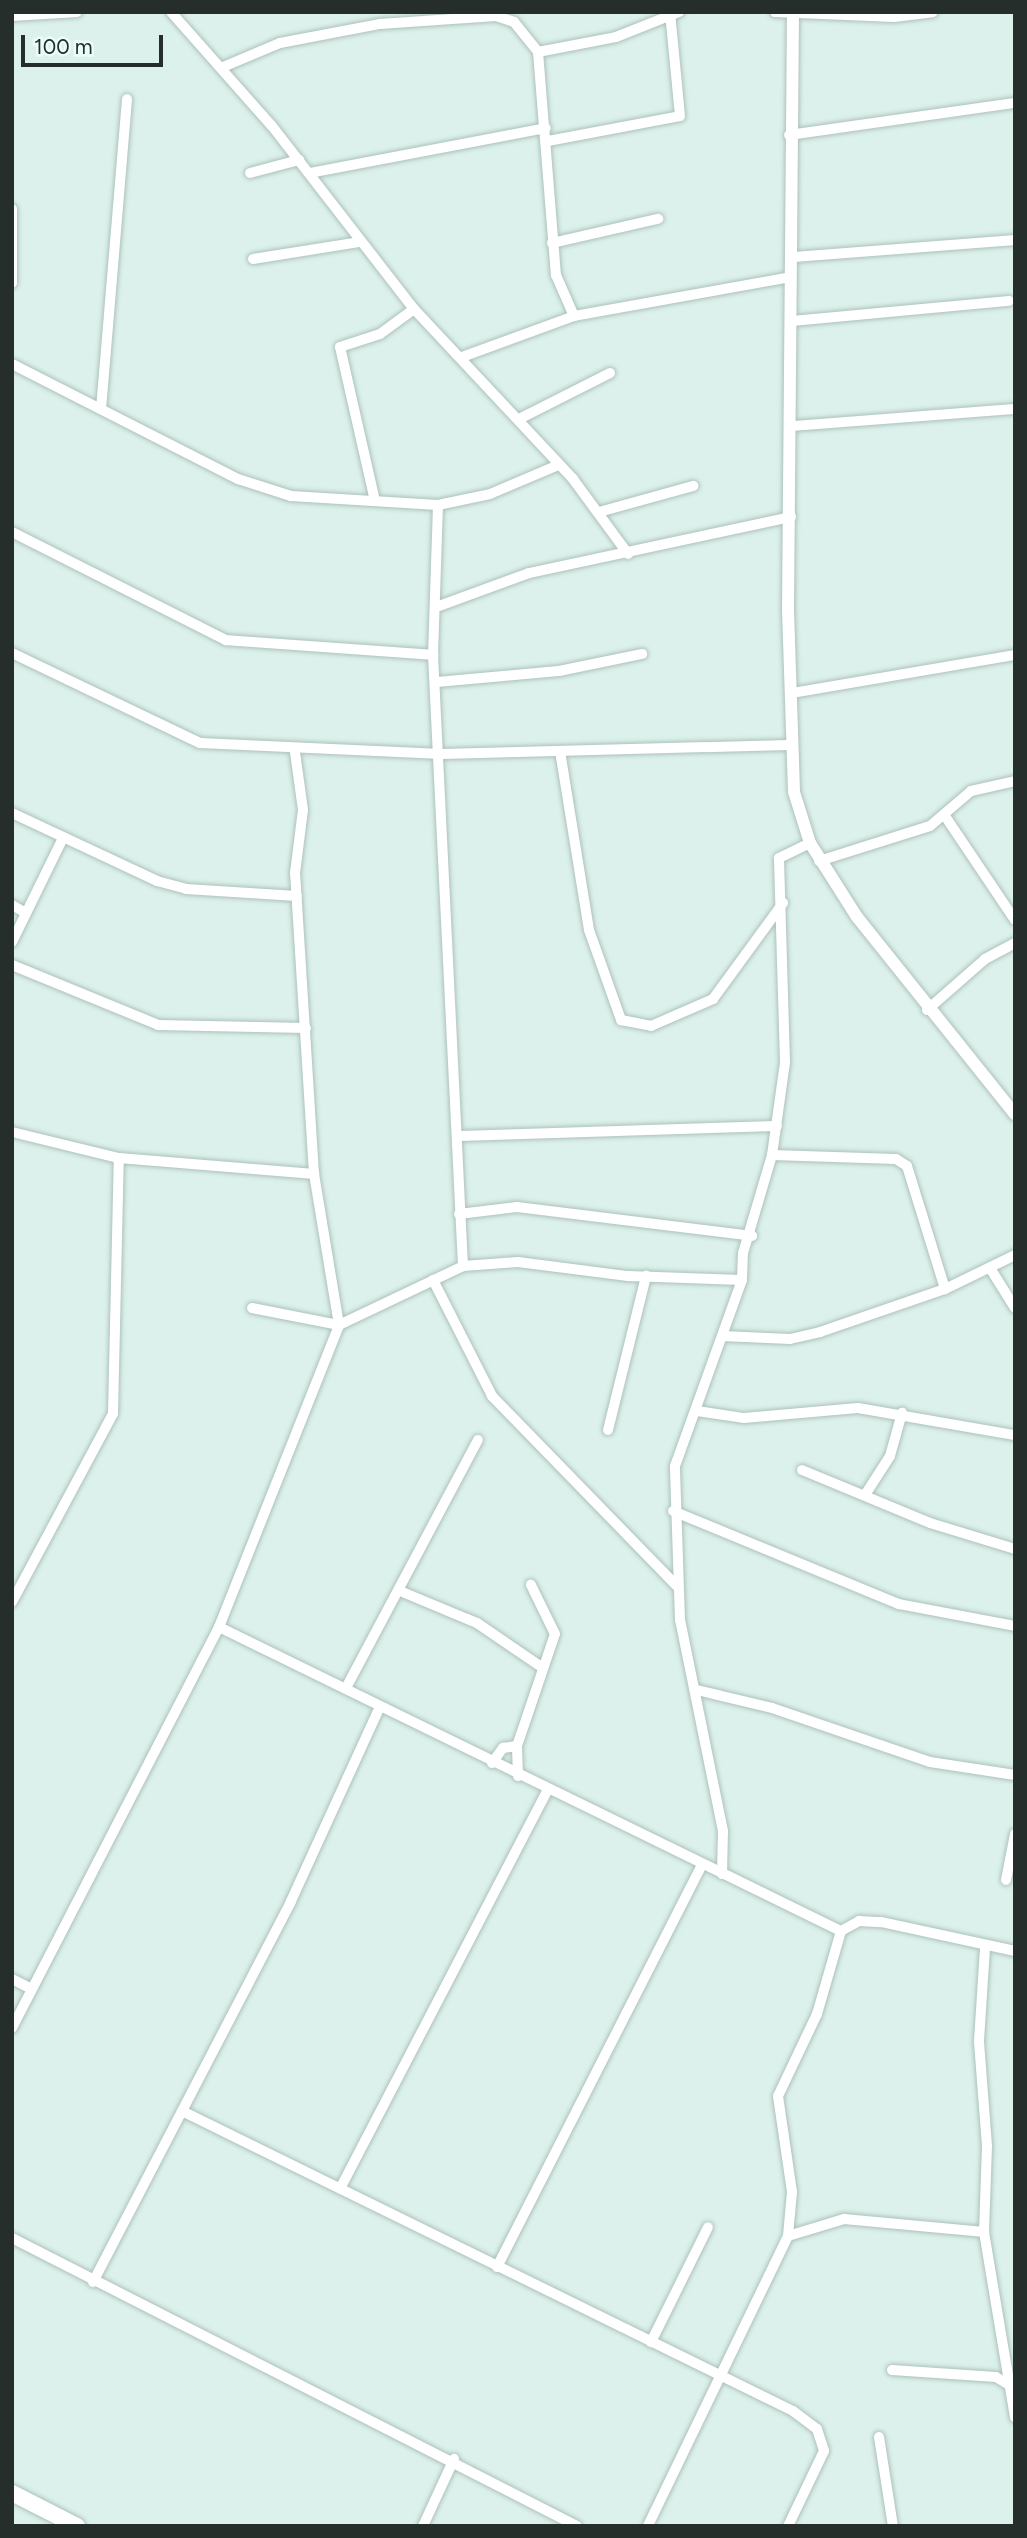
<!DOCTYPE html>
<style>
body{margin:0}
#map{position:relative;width:1027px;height:2538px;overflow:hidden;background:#dcf1ec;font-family:Figtree,sans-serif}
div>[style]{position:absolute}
.roads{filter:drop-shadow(0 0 2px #aec1bc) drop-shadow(0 0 2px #aec1bc)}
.minor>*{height:10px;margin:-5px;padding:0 5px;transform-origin:5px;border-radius:5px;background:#fff}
.tertiary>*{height:12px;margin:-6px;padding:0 6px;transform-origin:6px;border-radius:6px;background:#fff}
.primary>*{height:16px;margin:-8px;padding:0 8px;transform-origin:8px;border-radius:8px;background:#fff}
span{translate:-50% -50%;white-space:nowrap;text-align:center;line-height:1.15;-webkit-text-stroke:6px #eafef9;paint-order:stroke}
.frame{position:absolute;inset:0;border:14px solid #262e2c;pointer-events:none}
.scale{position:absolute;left:21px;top:35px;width:142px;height:32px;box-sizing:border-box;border:4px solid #262e2c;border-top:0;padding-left:9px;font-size:21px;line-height:24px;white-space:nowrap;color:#262e2c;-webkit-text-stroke:5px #eafef9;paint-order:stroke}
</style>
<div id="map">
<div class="roads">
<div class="minor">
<div style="left:171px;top:12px;width:152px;rotate:48.5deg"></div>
<div style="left:272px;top:126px;width:232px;rotate:52.2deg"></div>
<div style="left:414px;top:309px;width:233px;rotate:46.9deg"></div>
<div style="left:573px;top:479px;width:93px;rotate:53.7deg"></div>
<div style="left:775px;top:12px;width:119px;rotate:2.4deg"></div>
<div style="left:894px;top:17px;width:39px;rotate:-7deg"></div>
<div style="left:12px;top:16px;width:65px;rotate:-3.5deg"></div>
<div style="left:538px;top:52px;width:79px;rotate:-10.9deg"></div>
<div style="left:616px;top:37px;width:68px;rotate:-21.6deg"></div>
<div style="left:223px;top:67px;width:62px;rotate:-22.8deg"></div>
<div style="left:280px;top:43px;width:102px;rotate:-10.8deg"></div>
<div style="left:380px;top:24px;width:116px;rotate:-3.9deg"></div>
<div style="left:496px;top:16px;width:19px;rotate:18deg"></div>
<div style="left:514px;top:22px;width:38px;rotate:51deg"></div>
<div style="left:538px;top:52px;width:224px;rotate:85.4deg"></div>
<div style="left:556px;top:275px;width:45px;rotate:66.3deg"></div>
<div style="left:789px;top:135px;width:228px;rotate:-8.1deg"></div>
<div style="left:548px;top:141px;width:134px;rotate:-10.7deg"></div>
<div style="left:680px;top:116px;width:104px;rotate:-95.5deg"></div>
<div style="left:250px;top:173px;width:51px;rotate:-14.9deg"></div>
<div style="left:310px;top:173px;width:240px;rotate:-10.8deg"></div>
<div style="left:12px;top:209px;width:74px;rotate:90deg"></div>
<div style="left:552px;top:243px;width:109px;rotate:-12.8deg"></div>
<div style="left:794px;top:257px;width:222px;rotate:-4.4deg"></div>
<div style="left:253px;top:259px;width:107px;rotate:-9.1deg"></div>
<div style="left:792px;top:321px;width:218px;rotate:-5.3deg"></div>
<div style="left:462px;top:357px;width:119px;rotate:-20.1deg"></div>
<div style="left:574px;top:316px;width:219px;rotate:-10.2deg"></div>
<div style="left:12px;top:364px;width:254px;rotate:27deg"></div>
<div style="left:238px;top:479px;width:56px;rotate:17.8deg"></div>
<div style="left:291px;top:496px;width:147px;rotate:3.5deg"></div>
<div style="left:438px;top:505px;width:53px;rotate:-11.9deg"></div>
<div style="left:490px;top:494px;width:72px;rotate:-23deg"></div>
<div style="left:101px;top:409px;width:311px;rotate:-85.2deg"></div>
<div style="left:519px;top:419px;width:102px;rotate:-26.8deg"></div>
<div style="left:793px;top:426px;width:223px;rotate:-4.4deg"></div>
<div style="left:375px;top:501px;width:158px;rotate:-102.8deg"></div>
<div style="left:340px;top:347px;width:42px;rotate:-18deg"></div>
<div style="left:380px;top:334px;width:42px;rotate:-36.3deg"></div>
<div style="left:438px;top:505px;width:150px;rotate:91.9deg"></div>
<div style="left:433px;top:655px;width:612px;rotate:87.19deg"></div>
<div style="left:599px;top:512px;width:98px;rotate:-15.5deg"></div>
<div style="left:12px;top:532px;width:240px;rotate:26.8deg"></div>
<div style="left:226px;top:640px;width:208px;rotate:4.1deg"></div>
<div style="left:439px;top:606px;width:96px;rotate:-20.1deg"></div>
<div style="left:529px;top:573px;width:268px;rotate:-12.1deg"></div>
<div style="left:12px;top:653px;width:208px;rotate:25.6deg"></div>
<div style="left:200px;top:743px;width:242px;rotate:2.6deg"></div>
<div style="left:442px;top:754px;width:347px;rotate:-1.5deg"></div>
<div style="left:437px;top:682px;width:122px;rotate:-5.2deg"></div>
<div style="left:559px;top:671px;width:85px;rotate:-11.6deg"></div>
<div style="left:792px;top:693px;width:226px;rotate:-9.7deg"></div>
<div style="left:560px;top:751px;width:181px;rotate:80.8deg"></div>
<div style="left:589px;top:930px;width:96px;rotate:70.4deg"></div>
<div style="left:621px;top:1020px;width:31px;rotate:11deg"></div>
<div style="left:651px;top:1026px;width:68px;rotate:-23.5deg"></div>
<div style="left:713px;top:999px;width:119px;rotate:-53.9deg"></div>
<div style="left:12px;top:813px;width:160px;rotate:25.1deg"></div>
<div style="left:157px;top:881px;width:30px;rotate:15deg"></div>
<div style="left:186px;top:889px;width:111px;rotate:3.6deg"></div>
<div style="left:945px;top:816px;width:125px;rotate:56.1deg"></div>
<div style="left:819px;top:861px;width:116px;rotate:-17.5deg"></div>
<div style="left:930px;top:826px;width:54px;rotate:-40.5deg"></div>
<div style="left:971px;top:791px;width:45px;rotate:-12.8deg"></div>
<div style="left:12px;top:905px;width:16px;rotate:30deg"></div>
<div style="left:12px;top:942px;width:116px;rotate:-63.9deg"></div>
<div style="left:12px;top:965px;width:158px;rotate:22.3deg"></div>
<div style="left:158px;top:1025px;width:148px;rotate:1.2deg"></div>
<div style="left:927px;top:1010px;width:77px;rotate:-41.3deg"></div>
<div style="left:985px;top:959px;width:34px;rotate:-28deg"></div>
<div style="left:12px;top:1132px;width:110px;rotate:13.7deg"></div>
<div style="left:119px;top:1158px;width:196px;rotate:4.7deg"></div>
<div style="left:457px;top:1136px;width:320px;rotate:-1.8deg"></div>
<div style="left:772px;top:1155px;width:124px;rotate:1.8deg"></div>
<div style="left:896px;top:1159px;width:13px;rotate:32deg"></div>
<div style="left:907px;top:1166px;width:129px;rotate:72.8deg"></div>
<div style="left:459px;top:1214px;width:58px;rotate:-6.9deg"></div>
<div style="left:517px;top:1207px;width:237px;rotate:7deg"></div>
<div style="left:990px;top:1268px;width:47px;rotate:58deg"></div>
<div style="left:433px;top:1280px;width:130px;rotate:63deg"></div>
<div style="left:492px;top:1396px;width:265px;rotate:45.8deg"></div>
<div style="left:252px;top:1308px;width:89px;rotate:11.1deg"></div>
<div style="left:339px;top:1325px;width:153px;rotate:-99.4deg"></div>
<div style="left:314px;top:1174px;width:302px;rotate:-93.6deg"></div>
<div style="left:295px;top:873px;width:64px;rotate:-82.8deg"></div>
<div style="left:303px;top:810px;width:59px;rotate:-97.9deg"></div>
<div style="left:722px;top:1336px;width:68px;rotate:2.5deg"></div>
<div style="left:790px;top:1339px;width:31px;rotate:-13deg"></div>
<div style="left:820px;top:1332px;width:132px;rotate:-19deg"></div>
<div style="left:945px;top:1289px;width:78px;rotate:-25.9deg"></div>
<div style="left:697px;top:1411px;width:48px;rotate:8.5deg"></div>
<div style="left:744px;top:1418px;width:114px;rotate:-5deg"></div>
<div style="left:858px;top:1408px;width:159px;rotate:9.8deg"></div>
<div style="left:608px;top:1430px;width:159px;rotate:-76.1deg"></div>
<div style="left:802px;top:1470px;width:139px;rotate:22.5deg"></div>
<div style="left:930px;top:1523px;width:89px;rotate:17deg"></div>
<div style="left:865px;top:1495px;width:46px;rotate:-57.3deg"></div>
<div style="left:890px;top:1456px;width:45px;rotate:-74.4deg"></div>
<div style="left:673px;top:1511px;width:244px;rotate:22.4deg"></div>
<div style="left:899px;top:1604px;width:118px;rotate:10.7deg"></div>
<div style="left:400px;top:1591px;width:83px;rotate:22.6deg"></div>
<div style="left:477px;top:1623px;width:80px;rotate:34.3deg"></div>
<div style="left:12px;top:1602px;width:213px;rotate:-61.8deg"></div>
<div style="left:113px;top:1414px;width:256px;rotate:-88.7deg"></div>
<div style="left:219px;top:1627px;width:692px;rotate:26.05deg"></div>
<div style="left:841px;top:1931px;width:86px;rotate:106.1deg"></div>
<div style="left:817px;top:2014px;width:91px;rotate:115.4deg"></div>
<div style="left:778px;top:2096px;width:97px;rotate:81.7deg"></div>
<div style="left:792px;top:2192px;width:44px;rotate:95.2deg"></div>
<div style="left:788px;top:2236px;width:322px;rotate:115.8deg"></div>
<div style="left:346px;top:1688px;width:281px;rotate:-62deg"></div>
<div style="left:697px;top:1690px;width:77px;rotate:13.5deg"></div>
<div style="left:772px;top:1708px;width:167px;rotate:18.9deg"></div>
<div style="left:930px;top:1762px;width:86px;rotate:8.7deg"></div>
<div style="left:492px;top:1763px;width:19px;rotate:-54deg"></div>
<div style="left:503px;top:1748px;width:14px;rotate:-8deg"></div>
<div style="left:518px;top:1776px;width:30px;rotate:-92deg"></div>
<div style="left:517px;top:1746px;width:118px;rotate:-71.3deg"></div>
<div style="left:555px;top:1634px;width:55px;rotate:-116.1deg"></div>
<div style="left:722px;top:1874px;width:43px;rotate:-88.7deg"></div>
<div style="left:723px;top:1831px;width:215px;rotate:-101.5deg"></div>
<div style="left:680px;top:1620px;width:154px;rotate:-91.9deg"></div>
<div style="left:675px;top:1466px;width:198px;rotate:-70.2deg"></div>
<div style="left:742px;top:1280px;width:27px;rotate:-88deg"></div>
<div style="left:743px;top:1253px;width:102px;rotate:-73.5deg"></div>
<div style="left:772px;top:1155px;width:94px;rotate:-82deg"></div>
<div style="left:785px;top:1062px;width:204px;rotate:-91.7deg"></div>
<div style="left:779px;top:858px;width:34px;rotate:-26deg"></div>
<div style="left:1006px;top:1880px;width:47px;rotate:-78.9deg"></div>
<div style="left:841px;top:1931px;width:21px;rotate:-29deg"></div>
<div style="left:859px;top:1921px;width:22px;rotate:3deg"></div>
<div style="left:881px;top:1922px;width:137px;rotate:12.2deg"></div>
<div style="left:985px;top:1948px;width:94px;rotate:93.7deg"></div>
<div style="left:979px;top:2042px;width:104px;rotate:85.6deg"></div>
<div style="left:987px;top:2146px;width:86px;rotate:92deg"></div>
<div style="left:984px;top:2232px;width:188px;rotate:80.5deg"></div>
<div style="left:12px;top:1979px;width:22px;rotate:27deg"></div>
<div style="left:12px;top:2028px;width:451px;rotate:-62.7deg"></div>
<div style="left:219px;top:1627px;width:325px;rotate:-68.3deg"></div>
<div style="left:339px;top:1325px;width:137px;rotate:-25.4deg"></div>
<div style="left:463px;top:1266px;width:55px;rotate:-4.2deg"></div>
<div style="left:518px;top:1262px;width:111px;rotate:7.3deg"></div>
<div style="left:628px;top:1276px;width:114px;rotate:2deg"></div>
<div style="left:182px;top:2111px;width:681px;rotate:26.15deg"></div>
<div style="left:793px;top:2411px;width:30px;rotate:37deg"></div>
<div style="left:817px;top:2429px;width:23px;rotate:72deg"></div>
<div style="left:824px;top:2451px;width:83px;rotate:115.6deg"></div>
<div style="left:342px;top:2185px;width:445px;rotate:-62.5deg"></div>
<div style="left:788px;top:2236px;width:59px;rotate:-16.9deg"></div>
<div style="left:844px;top:2219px;width:141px;rotate:5.3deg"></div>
<div style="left:12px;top:2238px;width:634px;rotate:27.01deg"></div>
<div style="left:497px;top:2267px;width:449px;rotate:-63deg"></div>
<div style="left:93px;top:2282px;width:429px;rotate:-62.5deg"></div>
<div style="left:291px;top:1901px;width:213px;rotate:-65.4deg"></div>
<div style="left:651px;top:2342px;width:128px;rotate:-63.6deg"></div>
<div style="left:892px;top:2370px;width:104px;rotate:3.9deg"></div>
<div style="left:996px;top:2377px;width:17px;rotate:31deg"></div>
<div style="left:879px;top:2437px;width:90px;rotate:81.1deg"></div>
<div style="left:423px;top:2526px;width:74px;rotate:-65.2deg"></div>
</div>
<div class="tertiary">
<div style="left:793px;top:12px;width:598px;rotate:90.48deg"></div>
<div style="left:788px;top:610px;width:182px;rotate:88.1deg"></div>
<div style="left:794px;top:792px;width:53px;rotate:72.6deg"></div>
<div style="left:810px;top:843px;width:88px;rotate:57.6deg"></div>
<div style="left:857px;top:917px;width:253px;rotate:51.3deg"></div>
</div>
<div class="primary">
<div style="left:12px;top:2493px;width:73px;rotate:26.9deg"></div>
</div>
</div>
<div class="frame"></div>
<div class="scale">100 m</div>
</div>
